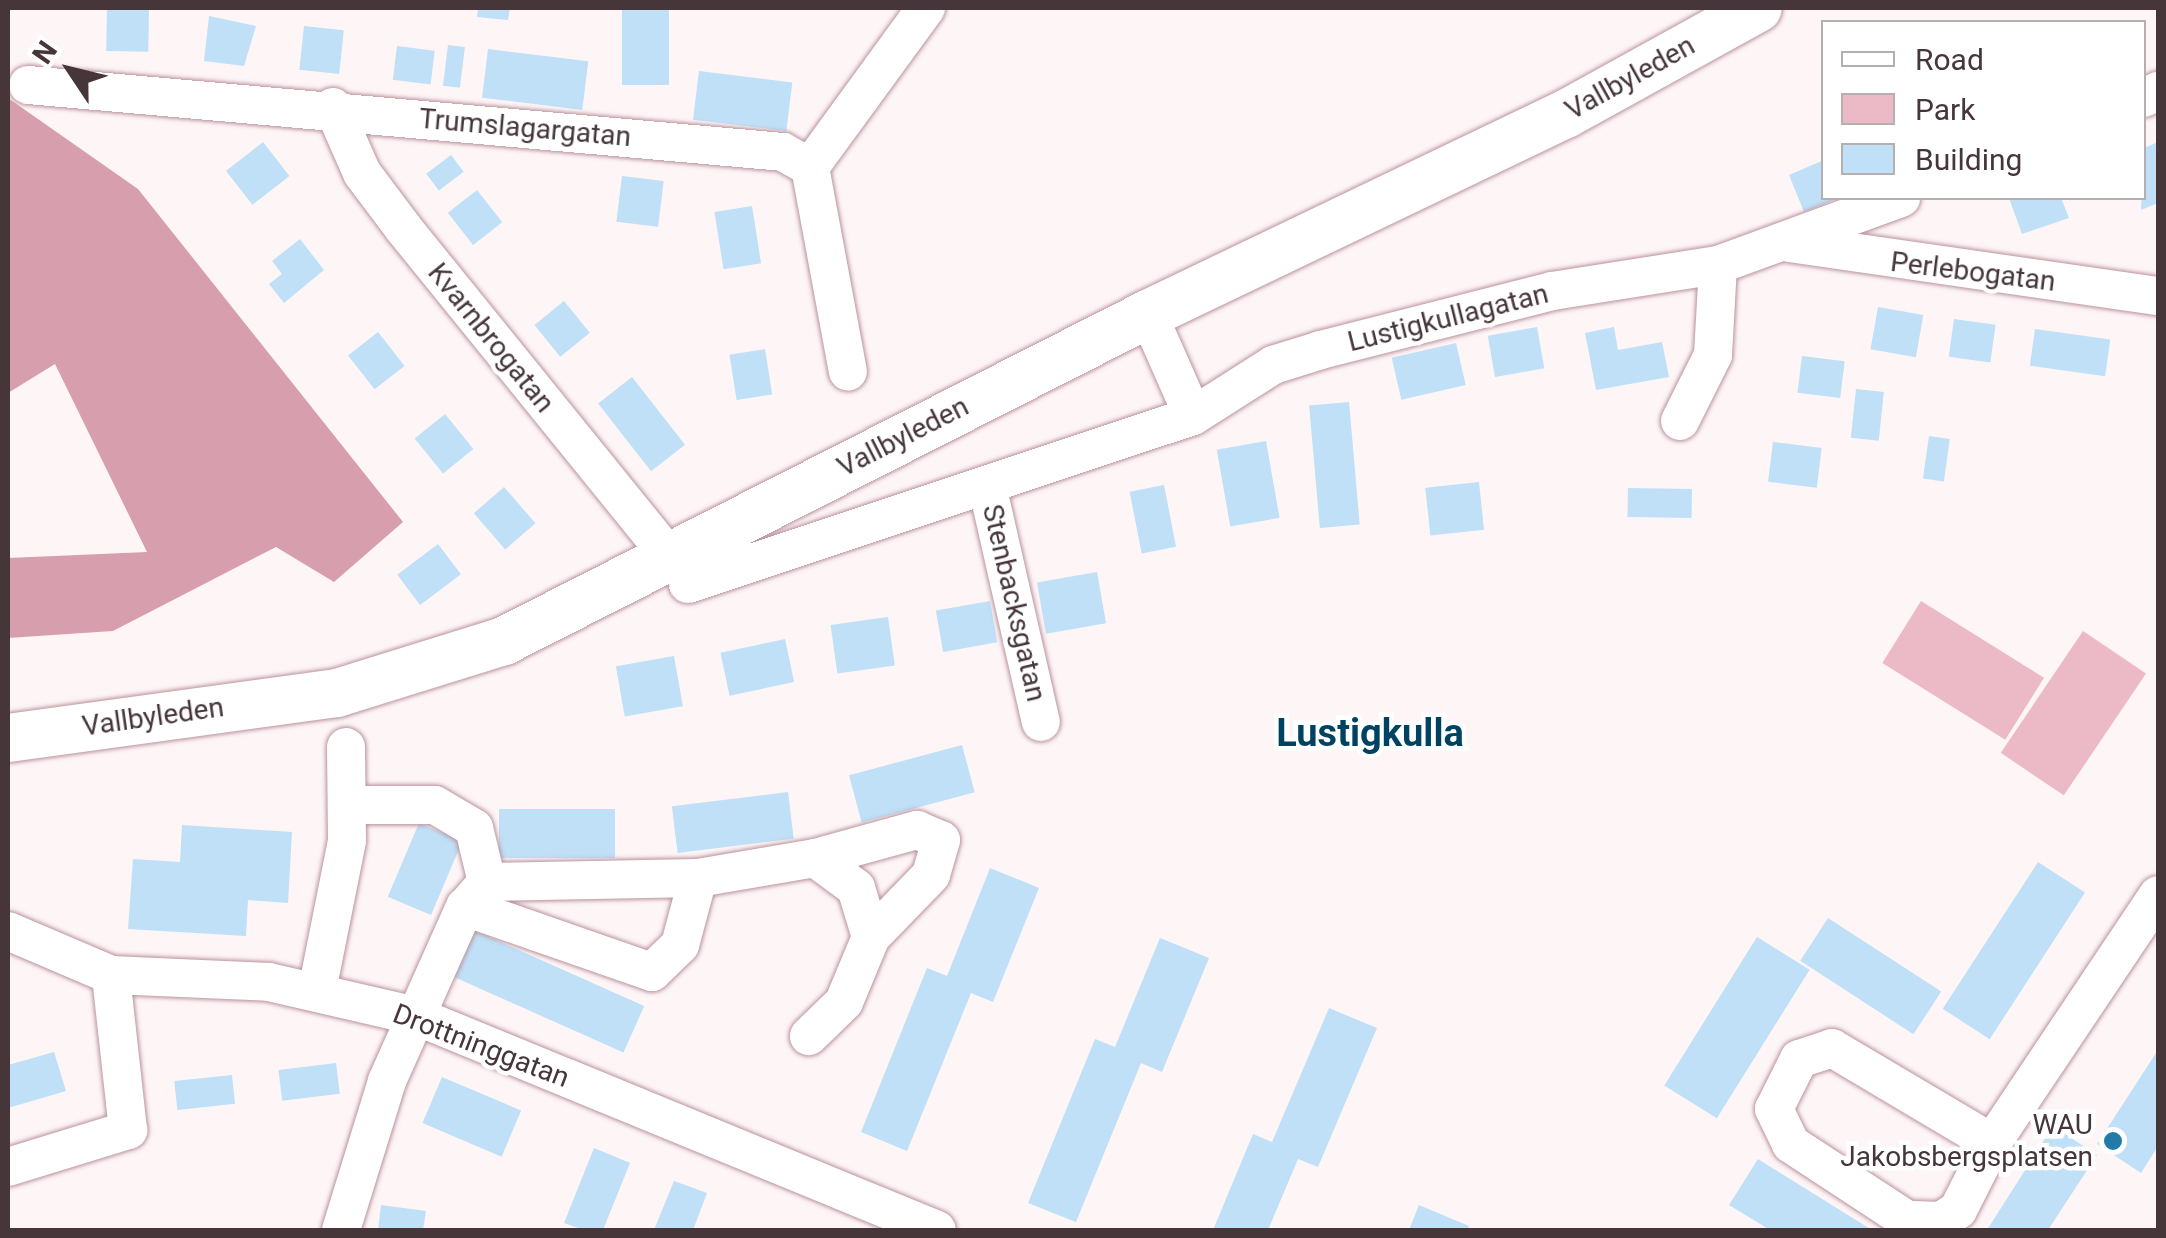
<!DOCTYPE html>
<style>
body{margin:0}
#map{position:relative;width:2166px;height:1238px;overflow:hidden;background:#fef5f7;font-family:Roboto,sans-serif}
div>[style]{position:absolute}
.green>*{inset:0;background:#ecb9c6;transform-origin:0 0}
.forest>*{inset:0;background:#d79fae}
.building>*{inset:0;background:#bfe0f7;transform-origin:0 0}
.roads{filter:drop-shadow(0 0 2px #b9939c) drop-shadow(0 0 2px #b9939c)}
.minor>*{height:38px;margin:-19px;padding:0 19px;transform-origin:19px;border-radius:19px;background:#fff}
.major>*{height:48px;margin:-24px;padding:0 24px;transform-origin:24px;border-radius:24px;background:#fff}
.dots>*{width:28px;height:28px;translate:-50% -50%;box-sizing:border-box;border:5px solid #fff;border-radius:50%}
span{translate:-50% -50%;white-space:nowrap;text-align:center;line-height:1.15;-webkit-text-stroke:9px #fff;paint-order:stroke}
.street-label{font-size:28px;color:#46363a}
.poi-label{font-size:28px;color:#46363a}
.right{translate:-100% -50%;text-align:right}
.district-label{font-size:38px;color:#004262;font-weight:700}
.frame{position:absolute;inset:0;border:10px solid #46363a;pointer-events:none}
.legend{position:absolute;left:1821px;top:20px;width:325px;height:180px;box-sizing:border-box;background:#fff;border:2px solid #b5afb0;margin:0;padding:12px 18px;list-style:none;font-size:30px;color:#46363a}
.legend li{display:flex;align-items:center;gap:20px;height:50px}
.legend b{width:50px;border:2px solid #b5afb0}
.north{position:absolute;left:20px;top:20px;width:100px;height:100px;-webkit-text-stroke:8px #fff;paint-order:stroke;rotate:305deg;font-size:28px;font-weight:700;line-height:40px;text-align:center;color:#46363a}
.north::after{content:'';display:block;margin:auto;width:35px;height:45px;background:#46363a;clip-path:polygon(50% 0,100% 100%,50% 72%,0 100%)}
</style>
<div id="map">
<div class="green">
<div style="left:1921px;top:601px;width:145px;height:73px;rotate:32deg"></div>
<div style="left:2083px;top:631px;width:76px;height:147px;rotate:34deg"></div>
</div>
<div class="forest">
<div style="clip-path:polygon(8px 98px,138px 189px,403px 522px,334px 582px,276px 547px,113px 631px,8px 638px,8px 558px,147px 552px,55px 364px,8px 393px)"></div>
</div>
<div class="building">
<div style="left:107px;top:8px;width:42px;height:43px;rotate:1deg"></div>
<div style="clip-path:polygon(478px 8px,510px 8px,508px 20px,477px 17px)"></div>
<div style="left:622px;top:8px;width:47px;height:77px"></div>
<div style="clip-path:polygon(209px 16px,256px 26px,244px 66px,204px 61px)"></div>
<div style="left:304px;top:26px;width:40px;height:44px;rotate:6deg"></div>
<div style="left:448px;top:45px;width:17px;height:41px;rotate:7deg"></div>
<div style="left:397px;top:46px;width:38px;height:34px;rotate:7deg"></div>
<div style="left:488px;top:49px;width:101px;height:49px;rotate:7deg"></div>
<div style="left:699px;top:71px;width:94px;height:49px;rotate:7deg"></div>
<div style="left:263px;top:142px;width:43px;height:47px;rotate:52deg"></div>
<div style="clip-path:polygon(2158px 142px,2158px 203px,2141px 210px,2144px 148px)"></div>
<div style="left:451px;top:155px;width:21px;height:31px;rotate:53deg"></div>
<div style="clip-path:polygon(1824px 160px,1824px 198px,1839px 198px,1804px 212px,1789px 175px)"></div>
<div style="left:622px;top:176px;width:42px;height:46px;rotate:7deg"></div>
<div style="left:477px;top:190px;width:41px;height:37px;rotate:52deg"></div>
<div style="clip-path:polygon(2009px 198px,2061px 198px,2069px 218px,2022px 234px)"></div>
<div style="left:752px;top:206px;width:58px;height:38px;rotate:81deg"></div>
<div style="clip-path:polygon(300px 239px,324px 270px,284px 303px,269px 284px,282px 274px,272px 261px)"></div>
<div style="left:564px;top:301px;width:41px;height:38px;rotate:51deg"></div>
<div style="left:1878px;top:307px;width:46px;height:43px;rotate:10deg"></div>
<div style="left:1954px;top:319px;width:42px;height:38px;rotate:8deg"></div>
<div style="left:1537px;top:327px;width:42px;height:50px;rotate:80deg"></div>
<div style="clip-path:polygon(1614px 327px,1618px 350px,1662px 342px,1669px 377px,1596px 390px,1585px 333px)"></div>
<div style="left:2035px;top:329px;width:76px;height:37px;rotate:8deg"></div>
<div style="left:378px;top:332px;width:43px;height:38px;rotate:52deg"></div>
<div style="left:1456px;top:343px;width:43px;height:66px;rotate:77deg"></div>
<div style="left:765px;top:349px;width:46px;height:36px;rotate:81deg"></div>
<div style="left:1802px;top:356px;width:43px;height:37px;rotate:7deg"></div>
<div style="left:632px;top:377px;width:86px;height:43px;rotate:52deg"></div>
<div style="left:1856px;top:389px;width:28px;height:49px;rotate:6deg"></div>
<div style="left:1349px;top:402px;width:123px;height:40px;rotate:85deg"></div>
<div style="left:445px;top:414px;width:45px;height:39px;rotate:51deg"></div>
<div style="left:1929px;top:436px;width:21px;height:43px;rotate:8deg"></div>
<div style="left:1266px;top:441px;width:78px;height:50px;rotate:80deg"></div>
<div style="left:1773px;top:442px;width:49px;height:40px;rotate:7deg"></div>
<div style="left:1479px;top:482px;width:48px;height:54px;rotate:84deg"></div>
<div style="left:1164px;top:485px;width:63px;height:35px;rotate:79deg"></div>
<div style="left:504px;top:487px;width:48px;height:40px;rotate:49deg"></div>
<div style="left:1628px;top:488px;width:64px;height:29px;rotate:1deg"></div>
<div style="left:438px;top:544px;width:38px;height:51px;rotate:53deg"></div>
<div style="left:1097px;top:572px;width:52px;height:61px;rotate:80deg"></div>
<div style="left:990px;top:601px;width:42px;height:55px;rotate:80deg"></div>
<div style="left:888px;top:617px;width:49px;height:58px;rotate:82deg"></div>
<div style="left:785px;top:639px;width:44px;height:66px;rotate:78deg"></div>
<div style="left:674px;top:656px;width:51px;height:59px;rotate:80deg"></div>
<div style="left:962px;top:745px;width:49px;height:117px;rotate:75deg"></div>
<div style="left:788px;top:792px;width:47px;height:117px;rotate:83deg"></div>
<div style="left:615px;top:809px;width:49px;height:116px;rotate:90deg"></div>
<div style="left:419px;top:823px;width:47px;height:80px;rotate:23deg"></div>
<div style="clip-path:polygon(182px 825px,292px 832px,288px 903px,248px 900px,246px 936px,128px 929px,133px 859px,180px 862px)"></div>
<div style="left:2038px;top:862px;width:56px;height:175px;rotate:33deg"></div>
<div style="clip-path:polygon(990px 868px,1039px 888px,993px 1002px,971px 993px,907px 1151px,861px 1132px,927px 968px,947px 976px)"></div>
<div style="left:1828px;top:918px;width:135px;height:51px;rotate:33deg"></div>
<div style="left:467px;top:927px;width:194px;height:51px;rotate:24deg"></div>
<div style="left:1757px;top:937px;width:62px;height:175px;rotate:32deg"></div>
<div style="clip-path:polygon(1160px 938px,1209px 958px,1162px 1072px,1141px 1063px,1076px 1222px,1028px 1203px,1095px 1039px,1115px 1047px)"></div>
<div style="clip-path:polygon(1329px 1008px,1377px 1028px,1318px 1167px,1298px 1159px,1268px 1230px,1213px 1230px,1253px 1134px,1272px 1142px)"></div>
<div style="clip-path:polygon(2158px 1050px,2158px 1146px,2141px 1173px,2097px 1144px)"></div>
<div style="clip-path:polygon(54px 1052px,66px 1091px,8px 1108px,8px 1065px)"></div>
<div style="left:336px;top:1063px;width:31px;height:58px;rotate:83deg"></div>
<div style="left:232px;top:1075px;width:29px;height:58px;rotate:84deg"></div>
<div style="left:442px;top:1077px;width:86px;height:50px;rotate:23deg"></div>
<div style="clip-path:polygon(2053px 1126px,2097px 1155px,2048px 1230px,1987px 1230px)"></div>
<div style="clip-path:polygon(594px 1148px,630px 1163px,603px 1230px,584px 1230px,564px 1223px)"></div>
<div style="clip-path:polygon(1758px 1159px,1872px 1230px,1770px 1230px,1729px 1205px)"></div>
<div style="clip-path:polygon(674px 1181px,707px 1193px,693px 1230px,654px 1230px)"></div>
<div style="clip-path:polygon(381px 1205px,426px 1211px,423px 1230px,378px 1230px)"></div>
<div style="clip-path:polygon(1419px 1205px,1469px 1226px,1467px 1230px,1409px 1230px)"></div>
</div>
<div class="roads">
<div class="minor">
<div style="left:28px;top:85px;width:758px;rotate:5.07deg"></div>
<div style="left:783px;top:152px;width:31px;rotate:29deg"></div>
<div style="left:810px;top:167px;width:208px;rotate:79.5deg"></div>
<div style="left:2144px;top:98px;width:16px;rotate:-27deg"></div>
<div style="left:333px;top:107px;width:72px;rotate:66.3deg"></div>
<div style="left:362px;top:173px;width:70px;rotate:53.1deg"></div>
<div style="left:404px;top:229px;width:419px;rotate:51deg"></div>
<div style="left:810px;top:167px;width:197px;rotate:-53.9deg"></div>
<div style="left:1789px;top:243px;width:373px;rotate:8.2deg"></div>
<div style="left:1148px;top:314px;width:111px;rotate:66.2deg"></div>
<div style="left:1680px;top:421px;width:74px;rotate:-63.4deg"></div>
<div style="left:1713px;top:355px;width:90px;rotate:-86.8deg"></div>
<div style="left:987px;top:485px;width:243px;rotate:77.2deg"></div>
<div style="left:688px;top:584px;width:532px;rotate:-18.4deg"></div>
<div style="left:1193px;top:416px;width:95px;rotate:-32.5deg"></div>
<div style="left:1273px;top:365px;width:50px;rotate:-17.4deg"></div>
<div style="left:1321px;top:350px;width:238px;rotate:-14.3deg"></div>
<div style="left:1552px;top:291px;width:168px;rotate:-8.9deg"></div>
<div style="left:1718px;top:265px;width:195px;rotate:-20.1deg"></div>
<div style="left:347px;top:805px;width:88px"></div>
<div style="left:435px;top:805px;width:45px;rotate:30.5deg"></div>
<div style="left:474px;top:828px;width:56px;rotate:76.5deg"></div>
<div style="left:815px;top:858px;width:106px;rotate:-15.4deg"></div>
<div style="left:917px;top:830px;width:26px;rotate:23deg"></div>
<div style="left:941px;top:840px;width:36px;rotate:106deg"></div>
<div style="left:931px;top:875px;width:86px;rotate:134.1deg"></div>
<div style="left:698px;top:878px;width:119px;rotate:-9.7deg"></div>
<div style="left:815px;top:858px;width:51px;rotate:36.2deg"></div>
<div style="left:856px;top:888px;width:51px;rotate:73deg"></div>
<div style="left:871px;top:937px;width:70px;rotate:112.6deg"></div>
<div style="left:844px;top:1002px;width:49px;rotate:135.8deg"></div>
<div style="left:8px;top:931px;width:112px;rotate:23.1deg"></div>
<div style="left:111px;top:975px;width:158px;rotate:2.5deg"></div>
<div style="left:269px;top:982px;width:151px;rotate:13deg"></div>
<div style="left:416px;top:1016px;width:563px;rotate:22.33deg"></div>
<div style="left:317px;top:991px;width:153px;rotate:-78.7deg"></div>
<div style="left:347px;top:841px;width:94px;rotate:-90.6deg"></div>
<div style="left:1992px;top:1143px;width:75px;rotate:116.9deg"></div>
<div style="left:1958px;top:1210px;width:20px;rotate:147deg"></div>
<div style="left:1941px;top:1221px;width:34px;rotate:-178deg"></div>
<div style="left:1907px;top:1220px;width:139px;rotate:-146.8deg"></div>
<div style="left:1791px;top:1144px;width:39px;rotate:-116deg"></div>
<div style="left:1774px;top:1109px;width:56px;rotate:-63.4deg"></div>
<div style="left:1799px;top:1059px;width:35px;rotate:-18deg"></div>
<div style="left:1832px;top:1048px;width:186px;rotate:30.7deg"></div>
<div style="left:1992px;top:1143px;width:298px;rotate:-56.2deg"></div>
<div style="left:8px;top:1167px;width:126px;rotate:-17.1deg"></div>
<div style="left:128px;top:1130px;width:156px;rotate:-96.3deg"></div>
<div style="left:341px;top:1230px;width:156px;rotate:-72.8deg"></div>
<div style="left:387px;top:1081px;width:191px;rotate:-65.9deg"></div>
<div style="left:465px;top:907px;width:198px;rotate:19.2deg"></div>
<div style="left:652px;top:972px;width:39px;rotate:-44deg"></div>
<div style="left:680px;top:945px;width:69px;rotate:-75deg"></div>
<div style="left:698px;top:878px;width:211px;rotate:178.9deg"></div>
<div style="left:487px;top:882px;width:33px;rotate:131deg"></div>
</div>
<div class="major">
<div style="left:8px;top:738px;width:332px;rotate:-7.8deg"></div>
<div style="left:337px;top:693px;width:175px;rotate:-17.3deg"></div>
<div style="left:504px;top:641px;width:722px;rotate:-26.92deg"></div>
<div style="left:1148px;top:314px;width:463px;rotate:-25.6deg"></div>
<div style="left:1566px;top:114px;width:219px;rotate:-28.9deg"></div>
</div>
</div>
<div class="dots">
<div style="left:2113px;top:1141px;background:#227aa9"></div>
</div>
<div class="street-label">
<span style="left:1630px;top:78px;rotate:-29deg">Vallbyleden</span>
<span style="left:525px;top:128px;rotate:5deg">Trumslagargatan</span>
<span style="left:1973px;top:272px;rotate:7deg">Perlebogatan</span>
<span style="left:1448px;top:318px;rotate:-14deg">Lustigkullagatan</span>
<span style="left:491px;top:338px;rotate:51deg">Kvarnbrogatan</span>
<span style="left:903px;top:437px;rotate:-27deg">Vallbyleden</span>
<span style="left:1014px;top:603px;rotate:77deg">Stenbacksgatan</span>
<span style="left:153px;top:717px;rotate:-8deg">Vallbyleden</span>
<span style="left:481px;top:1046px;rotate:21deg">Drottninggatan</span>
</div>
<div class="poi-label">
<span class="right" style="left:2093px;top:1141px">WAU<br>Jakobsbergsplatsen</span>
</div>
<div class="district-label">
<span style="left:1370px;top:734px">Lustigkulla</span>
</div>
<div class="frame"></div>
<ul class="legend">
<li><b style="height:12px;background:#fff"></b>Road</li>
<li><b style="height:28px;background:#ecb9c6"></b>Park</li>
<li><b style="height:28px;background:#bfe0f7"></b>Building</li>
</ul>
<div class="north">N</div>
</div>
